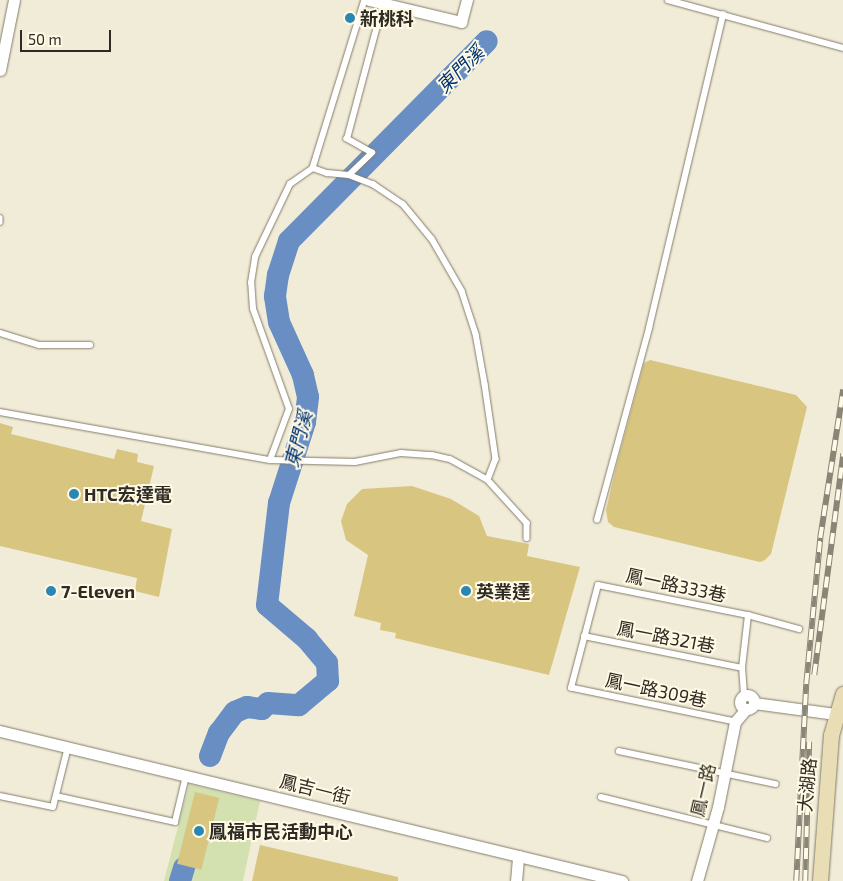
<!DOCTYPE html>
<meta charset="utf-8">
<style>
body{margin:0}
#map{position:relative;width:843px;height:881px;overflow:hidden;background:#f1ecd8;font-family:"Exo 2","Noto Sans TC",sans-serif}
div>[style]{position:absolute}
.green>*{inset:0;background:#d3e0b0}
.river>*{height:22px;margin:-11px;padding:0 11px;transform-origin:11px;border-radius:11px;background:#688ec3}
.building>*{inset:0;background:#d8c580;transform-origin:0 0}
.roads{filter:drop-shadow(0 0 1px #827d6b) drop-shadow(0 0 1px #827d6b)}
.lane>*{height:5.5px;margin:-2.75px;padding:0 2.75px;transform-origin:2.75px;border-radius:2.75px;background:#fff}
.street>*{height:11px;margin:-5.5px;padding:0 5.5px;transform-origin:5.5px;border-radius:5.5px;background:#fff}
.street>.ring{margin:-5.5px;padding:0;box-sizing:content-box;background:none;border:11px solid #fff;border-radius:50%}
.secondary>*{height:15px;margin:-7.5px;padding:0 7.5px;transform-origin:7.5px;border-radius:7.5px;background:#e9ddb6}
.rail>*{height:5.5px;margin-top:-2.75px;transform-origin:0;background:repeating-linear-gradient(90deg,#fff9e5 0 11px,#898678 0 22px);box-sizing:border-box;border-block:1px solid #898678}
.dots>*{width:14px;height:14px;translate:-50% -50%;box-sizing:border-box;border:2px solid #fff9e5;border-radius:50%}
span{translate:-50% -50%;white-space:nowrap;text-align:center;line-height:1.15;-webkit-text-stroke:4px #fff9e5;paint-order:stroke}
.poi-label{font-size:18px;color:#2d2b23;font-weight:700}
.left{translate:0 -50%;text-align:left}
.street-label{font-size:18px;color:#2d2b23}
.water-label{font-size:19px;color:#003473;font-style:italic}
.scale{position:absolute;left:20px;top:30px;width:91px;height:22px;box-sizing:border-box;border:2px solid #2d2b23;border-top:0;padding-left:6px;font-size:15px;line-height:18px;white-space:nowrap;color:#2d2b23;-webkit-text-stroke:4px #fff9e5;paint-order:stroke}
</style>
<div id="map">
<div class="green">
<div style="clip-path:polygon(189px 784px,260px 801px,243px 881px,164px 881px)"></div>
</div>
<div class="river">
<div style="left:210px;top:756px;width:25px;rotate:-69deg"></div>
<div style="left:219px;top:733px;width:26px;rotate:-53deg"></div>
<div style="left:235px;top:712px;width:13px;rotate:-23deg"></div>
<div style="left:247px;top:707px;width:15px;rotate:8deg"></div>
<div style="left:262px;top:709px;width:8px;rotate:-45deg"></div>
<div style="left:268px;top:703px;width:31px;rotate:4deg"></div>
<div style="left:299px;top:705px;width:38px;rotate:-40deg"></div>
<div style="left:328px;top:681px;width:18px;rotate:-93deg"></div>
<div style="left:327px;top:663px;width:31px;rotate:-130deg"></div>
<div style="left:307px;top:639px;width:52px;rotate:-139.6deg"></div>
<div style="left:267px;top:605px;width:103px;rotate:-83.3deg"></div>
<div style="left:279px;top:503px;width:85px;rotate:-72.2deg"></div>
<div style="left:305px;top:422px;width:25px;rotate:-83deg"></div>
<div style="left:308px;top:397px;width:23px;rotate:-103deg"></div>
<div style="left:303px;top:375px;width:58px;rotate:-114.4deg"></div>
<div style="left:279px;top:322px;width:26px;rotate:-99deg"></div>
<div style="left:275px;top:296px;width:21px;rotate:-82deg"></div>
<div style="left:278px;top:275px;width:36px;rotate:-72deg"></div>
<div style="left:289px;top:241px;width:281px;rotate:-45.3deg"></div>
<div style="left:180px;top:881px;width:14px;rotate:-73deg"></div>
</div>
<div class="building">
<div style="clip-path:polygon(650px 360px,796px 395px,807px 407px,771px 554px,765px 560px,760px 562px,614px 527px,608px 522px,606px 510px,616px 467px,644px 363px)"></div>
<div style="clip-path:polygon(0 423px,13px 427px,11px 434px,114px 459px,117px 449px,138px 454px,137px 462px,154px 466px,141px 521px,172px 529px,159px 597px,135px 591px,137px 578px,0 546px)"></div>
<div style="clip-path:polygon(412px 486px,451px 499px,479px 516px,487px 536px,529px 544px,527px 556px,580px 567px,549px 675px,395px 638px,396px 633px,380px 630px,381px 623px,354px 616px,368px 555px,346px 540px,341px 521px,347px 504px,362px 489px)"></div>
<div style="left:195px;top:792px;width:25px;height:74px;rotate:14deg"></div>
<div style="clip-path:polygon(260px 845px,398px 877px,398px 881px,252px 881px)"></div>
</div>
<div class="roads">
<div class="lane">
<div style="left:365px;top:0;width:176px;rotate:107.2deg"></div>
<div style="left:313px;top:168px;width:15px;rotate:20deg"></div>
<div style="left:327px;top:173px;width:22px;rotate:5deg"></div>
<div style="left:349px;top:175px;width:32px;rotate:-44deg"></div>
<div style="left:372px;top:153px;width:29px;rotate:-151deg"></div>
<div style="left:347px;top:139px;width:140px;rotate:-75.1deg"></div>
<div style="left:668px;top:0;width:181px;rotate:15.3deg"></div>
<div style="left:349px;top:175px;width:26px;rotate:21deg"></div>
<div style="left:373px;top:184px;width:36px;rotate:34deg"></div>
<div style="left:403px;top:204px;width:45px;rotate:50.4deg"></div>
<div style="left:432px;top:239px;width:60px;rotate:60deg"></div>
<div style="left:462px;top:291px;width:45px;rotate:72deg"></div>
<div style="left:476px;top:334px;width:51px;rotate:79.8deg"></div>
<div style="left:485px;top:384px;width:76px;rotate:81.7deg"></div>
<div style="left:496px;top:459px;width:22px;rotate:111deg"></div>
<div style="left:0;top:218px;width:4px;rotate:90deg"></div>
<div style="left:0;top:333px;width:41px;rotate:17.1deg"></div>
<div style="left:39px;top:345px;width:51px"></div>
<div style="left:0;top:412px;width:274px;rotate:10.1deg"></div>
<div style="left:270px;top:460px;width:85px;rotate:1.3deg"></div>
<div style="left:355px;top:462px;width:47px;rotate:-11.1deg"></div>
<div style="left:401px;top:453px;width:31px;rotate:4deg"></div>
<div style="left:432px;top:455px;width:18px;rotate:13deg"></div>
<div style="left:450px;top:459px;width:43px;rotate:28.9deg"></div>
<div style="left:488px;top:480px;width:58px;rotate:47.8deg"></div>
<div style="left:527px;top:523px;width:15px;rotate:90deg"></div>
<div style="left:270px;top:460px;width:54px;rotate:-69.6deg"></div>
<div style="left:289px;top:409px;width:106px;rotate:-109.8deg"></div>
<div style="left:253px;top:309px;width:26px;rotate:-94deg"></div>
<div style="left:251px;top:283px;width:26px;rotate:-81deg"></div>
<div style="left:255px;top:257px;width:81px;rotate:-64.4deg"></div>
<div style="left:290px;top:184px;width:28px;rotate:-35deg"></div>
<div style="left:597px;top:520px;width:199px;rotate:-74.8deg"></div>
<div style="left:649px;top:328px;width:322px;rotate:-76.7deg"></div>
<div style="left:584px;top:636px;width:161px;rotate:11.4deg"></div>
<div style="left:744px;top:695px;width:27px;rotate:-94deg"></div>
<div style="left:742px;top:668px;width:53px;rotate:-83.5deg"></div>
<div style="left:748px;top:615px;width:53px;rotate:15.4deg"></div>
<div style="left:735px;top:722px;width:167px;rotate:-168.3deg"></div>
<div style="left:571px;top:688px;width:106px;rotate:-75.3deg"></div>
<div style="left:598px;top:585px;width:153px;rotate:11.3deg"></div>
<div style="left:619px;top:751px;width:160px;rotate:11.9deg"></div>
<div style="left:0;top:796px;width:54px;rotate:11.7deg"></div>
<div style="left:53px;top:807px;width:62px;rotate:-76deg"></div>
<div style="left:56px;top:796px;width:122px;rotate:12.3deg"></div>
<div style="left:175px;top:822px;width:47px;rotate:-76.6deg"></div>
<div style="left:601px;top:797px;width:171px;rotate:13.9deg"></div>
</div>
<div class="street">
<div style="left:369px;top:0;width:95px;rotate:13.4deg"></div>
<div style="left:461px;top:22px;width:23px;rotate:-75deg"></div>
<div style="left:0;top:70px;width:71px;rotate:-78.7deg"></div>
<div class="ring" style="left:740px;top:695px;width:3px;height:3px"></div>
<div style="left:754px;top:703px;width:82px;rotate:7.7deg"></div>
<div style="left:0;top:731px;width:640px;rotate:13.56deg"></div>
<div style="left:516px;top:881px;width:25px;rotate:-85deg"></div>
<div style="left:697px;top:881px;width:77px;rotate:-74.2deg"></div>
<div style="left:718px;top:807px;width:87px;rotate:-78.7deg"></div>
<div style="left:735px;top:722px;width:16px;rotate:-50deg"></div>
</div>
<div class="secondary">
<div style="left:820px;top:881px;width:146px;rotate:-85.7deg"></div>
<div style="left:831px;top:735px;width:43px;rotate:-73.7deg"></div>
</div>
</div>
<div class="rail">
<div style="left:814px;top:675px;width:223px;rotate:-82.5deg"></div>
<div style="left:796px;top:881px;width:197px;rotate:-87.1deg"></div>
<div style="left:806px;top:684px;width:147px;rotate:-84.5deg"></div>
<div style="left:820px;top:538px;width:150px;rotate:-81.2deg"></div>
<div style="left:805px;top:881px;width:139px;rotate:-88.4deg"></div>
</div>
<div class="dots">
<div style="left:350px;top:18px;background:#2a86b3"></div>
<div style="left:74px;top:494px;background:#2a86b3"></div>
<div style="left:51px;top:591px;background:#2a86b3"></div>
<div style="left:466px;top:591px;background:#2a86b3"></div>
<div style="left:199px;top:831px;background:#2a86b3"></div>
</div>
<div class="poi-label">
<span class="left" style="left:360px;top:18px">新桃科</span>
<span class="left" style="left:84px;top:494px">HTC宏達電</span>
<span class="left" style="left:61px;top:591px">7-Eleven</span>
<span class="left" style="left:476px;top:591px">英業達</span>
<span class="left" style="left:209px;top:831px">鳳福市民活動中心</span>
</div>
<div class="street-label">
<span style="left:676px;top:585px;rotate:12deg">鳳一路333巷</span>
<span style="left:666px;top:637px;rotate:11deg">鳳一路321巷</span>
<span style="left:656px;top:690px;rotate:12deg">鳳一路309巷</span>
<span style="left:807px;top:785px;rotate:-85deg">大湖路</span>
<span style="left:315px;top:789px;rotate:14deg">鳳吉一街</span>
<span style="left:703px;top:790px;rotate:-77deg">鳳一路</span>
</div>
<div class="water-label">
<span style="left:460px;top:69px;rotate:-45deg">東門溪</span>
<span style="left:298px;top:439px;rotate:-75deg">東門溪</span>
</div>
<div class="scale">50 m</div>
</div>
